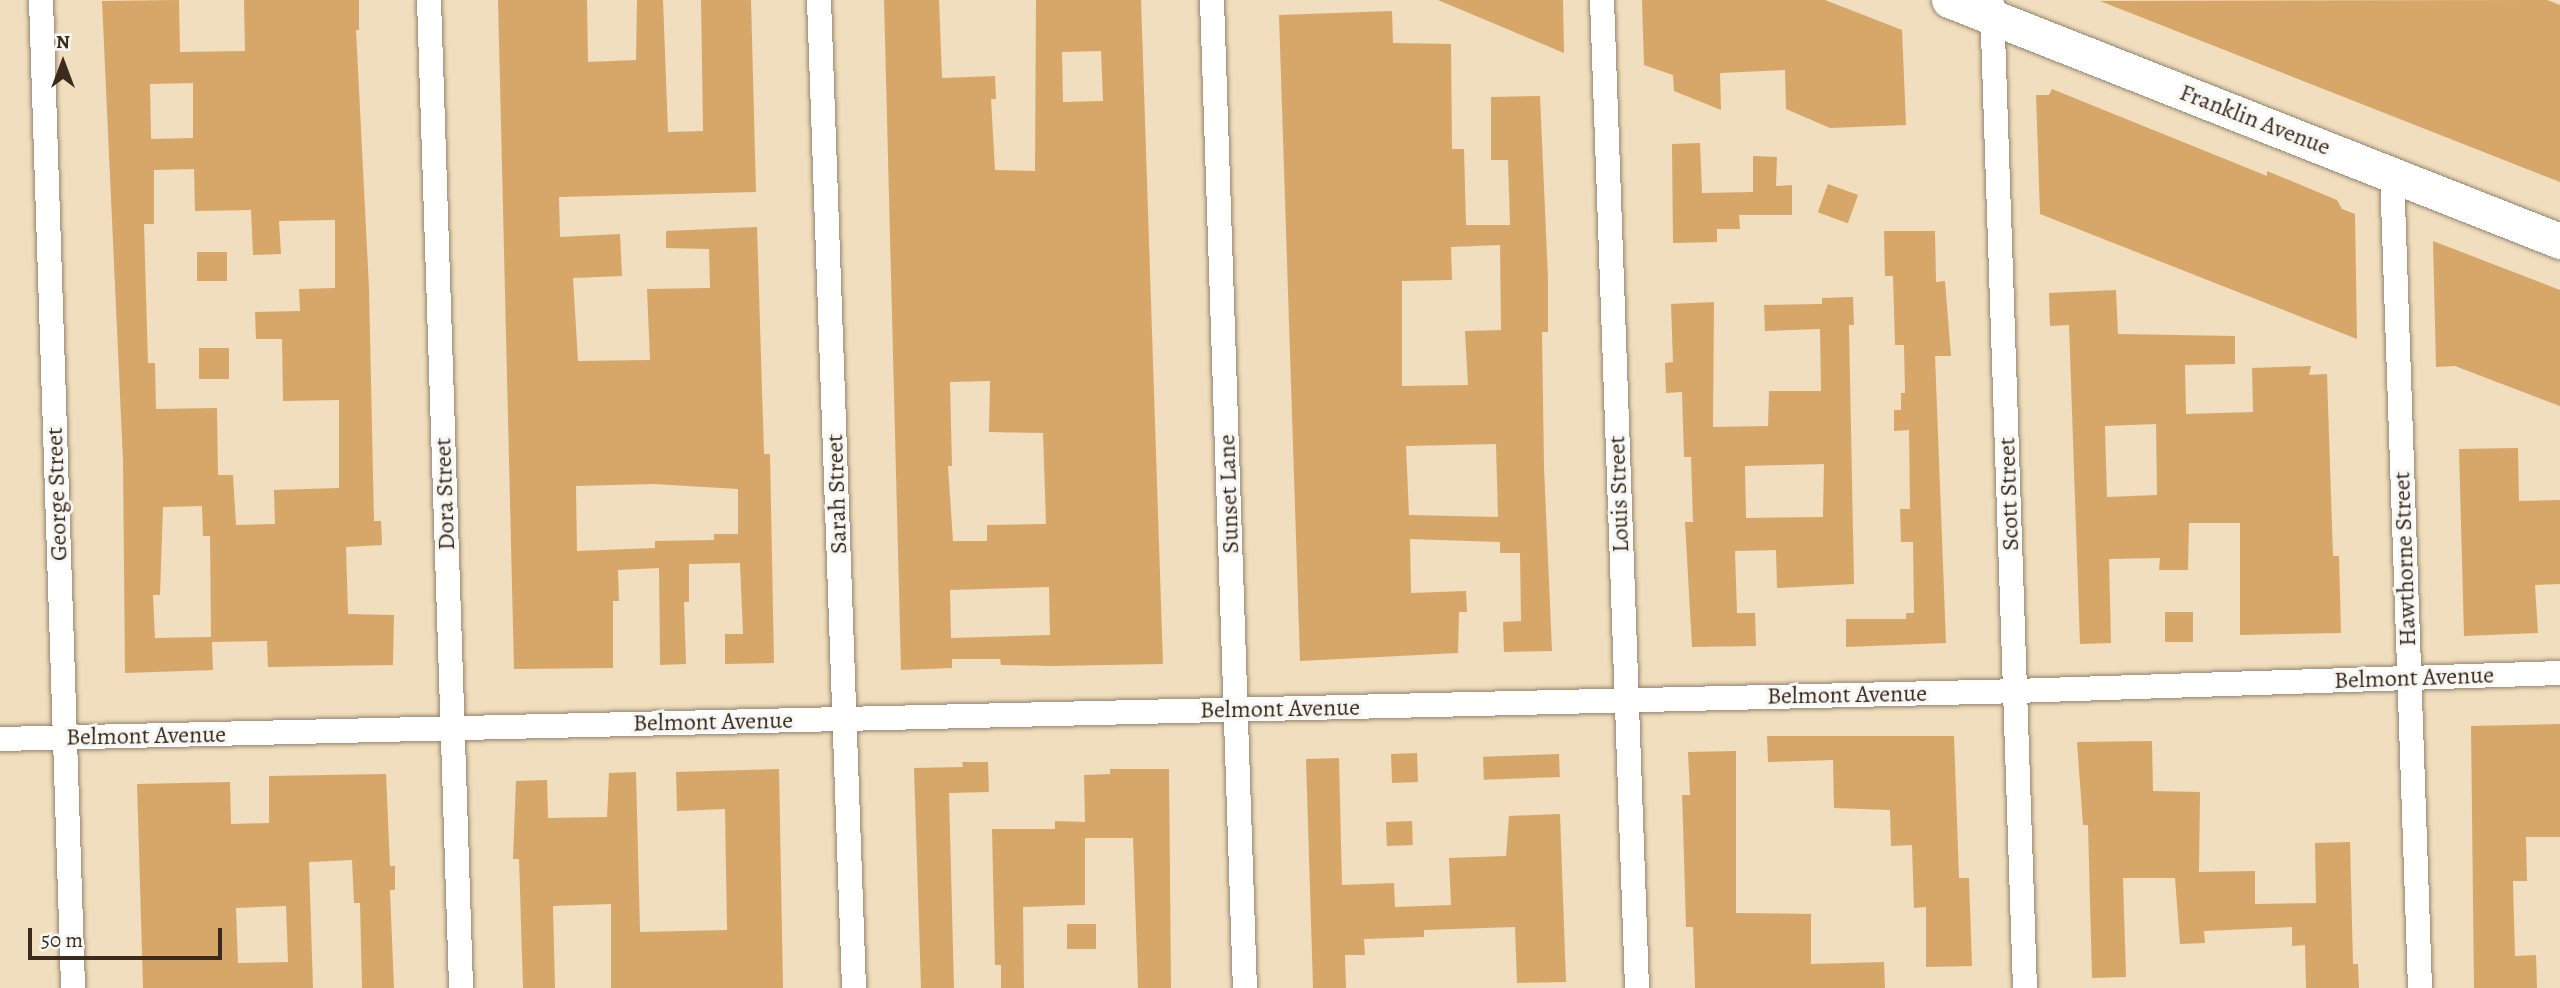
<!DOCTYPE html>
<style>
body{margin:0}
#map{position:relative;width:2560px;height:988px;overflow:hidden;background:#f0debe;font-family:Alegreya,serif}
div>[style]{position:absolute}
.building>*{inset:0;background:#d7a669;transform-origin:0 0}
.roads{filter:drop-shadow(0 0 2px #96846e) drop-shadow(0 0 2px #96846e)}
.minor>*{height:24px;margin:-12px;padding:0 12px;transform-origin:12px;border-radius:12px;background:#fff}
.secondary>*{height:35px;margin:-17.5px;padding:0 17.5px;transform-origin:17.5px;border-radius:17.5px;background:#fff}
span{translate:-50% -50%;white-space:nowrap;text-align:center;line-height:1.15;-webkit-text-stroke:6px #f6f6f2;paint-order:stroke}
.street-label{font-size:24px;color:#3b2a1e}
.north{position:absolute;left:28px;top:28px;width:70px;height:70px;-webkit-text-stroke:5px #f6f6f2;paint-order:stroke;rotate:0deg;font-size:19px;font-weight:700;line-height:28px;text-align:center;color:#3b2a1e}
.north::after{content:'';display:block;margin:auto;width:24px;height:32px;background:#3b2a1e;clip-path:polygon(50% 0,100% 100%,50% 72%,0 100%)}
.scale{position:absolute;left:28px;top:928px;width:194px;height:32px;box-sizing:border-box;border:4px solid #3b2a1e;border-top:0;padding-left:9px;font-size:21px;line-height:24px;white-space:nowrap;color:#3b2a1e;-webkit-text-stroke:5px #f6f6f2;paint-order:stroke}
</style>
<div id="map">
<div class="building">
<div style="clip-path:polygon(evenodd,179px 0,180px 52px,245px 51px,244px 0,359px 0,359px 30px,356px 30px,369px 288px,374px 521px,381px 521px,382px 545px,346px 547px,348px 614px,394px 615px,393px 665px,268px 667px,267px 641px,212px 642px,213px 670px,125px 673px,123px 461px,102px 1px,179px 0,193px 83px,193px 138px,151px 139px,150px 84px,193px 83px,179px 0,194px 169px,195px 211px,251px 210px,253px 255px,281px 254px,279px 221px,335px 220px,335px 288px,299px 289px,300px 311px,255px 312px,256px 339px,282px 339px,283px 401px,339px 400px,339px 488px,274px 490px,275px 524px,236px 525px,233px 475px,218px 475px,217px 408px,156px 409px,155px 363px,148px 363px,144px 224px,154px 224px,154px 170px,194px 169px,179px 0,202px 506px,203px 536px,210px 536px,211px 637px,155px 638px,153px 595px,160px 595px,163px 507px,202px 506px)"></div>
<div style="clip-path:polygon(evenodd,498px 0,587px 0,588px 62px,636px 60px,637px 0,663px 0,668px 132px,703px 131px,701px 0,751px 0,756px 192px,559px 197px,560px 237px,620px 234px,622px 276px,573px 278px,578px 361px,650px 360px,647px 289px,710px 288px,709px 249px,666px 248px,666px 231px,757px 227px,764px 454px,770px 454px,774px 663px,725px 664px,725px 634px,743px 634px,740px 563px,689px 564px,689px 602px,684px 602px,686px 664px,660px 665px,659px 568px,618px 570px,619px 601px,613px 601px,613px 668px,514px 669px,498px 0,654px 484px,738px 489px,738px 534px,714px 534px,714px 540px,655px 541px,655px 548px,577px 551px,576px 486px,654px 484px)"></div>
<div style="clip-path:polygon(evenodd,884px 0,939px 0,942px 78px,995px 76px,996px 99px,991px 99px,995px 170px,1035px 171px,1036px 0,1141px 0,1163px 664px,1051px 666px,1001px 665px,1000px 659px,952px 659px,952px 668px,901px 670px,884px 0,1101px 51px,1103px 101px,1063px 102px,1062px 52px,1101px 51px,884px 0,990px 381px,989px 432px,1043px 433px,1046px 524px,987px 525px,987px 541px,953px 541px,948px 466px,952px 466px,950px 382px,990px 381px,884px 0,1049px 587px,1050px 635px,951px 638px,950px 590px,1049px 587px)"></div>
<div style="clip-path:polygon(1438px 0,1563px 0,1564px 53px)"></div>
<div style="clip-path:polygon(1642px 0,1825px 0,1902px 30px,1906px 125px,1830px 128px,1786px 109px,1785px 70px,1720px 73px,1721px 110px,1674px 91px,1673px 75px,1644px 65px)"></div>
<div style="clip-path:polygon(2547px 0,2560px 5px,2560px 182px,2100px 1px)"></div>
<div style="clip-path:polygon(evenodd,1392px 11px,1393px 43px,1451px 44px,1452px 149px,1464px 149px,1466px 225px,1510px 225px,1508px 160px,1491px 160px,1491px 97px,1540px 96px,1548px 278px,1548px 332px,1542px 332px,1544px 467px,1552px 651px,1504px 652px,1503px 622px,1521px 621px,1520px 553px,1500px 553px,1500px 542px,1410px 539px,1411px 593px,1466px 591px,1467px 612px,1459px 612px,1458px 653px,1300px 661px,1279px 15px,1392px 11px,1500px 245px,1501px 330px,1465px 331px,1468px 385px,1402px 386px,1402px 281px,1452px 280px,1451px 247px,1500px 245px,1392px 11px,1496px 444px,1498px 517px,1409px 515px,1406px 446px,1496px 444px)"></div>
<div style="clip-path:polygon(2052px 89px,2267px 176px,2267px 171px,2337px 200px,2342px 209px,2355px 214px,2357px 339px,2040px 214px,2036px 95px,2049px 95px)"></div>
<div style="clip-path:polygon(1700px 143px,1702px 193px,1753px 192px,1753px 156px,1777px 157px,1776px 186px,1792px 185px,1792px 215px,1739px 215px,1740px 229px,1717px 229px,1717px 242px,1673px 243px,1672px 144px)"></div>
<div style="left:1828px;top:184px;width:32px;height:30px;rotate:20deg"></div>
<div style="clip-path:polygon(1884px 231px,1935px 231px,1936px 282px,1945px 281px,1951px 356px,1935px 356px,1946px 643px,1846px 647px,1846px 619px,1906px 619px,1906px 613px,1914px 613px,1913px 542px,1901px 542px,1900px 509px,1910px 509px,1909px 430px,1894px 431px,1894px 410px,1901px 410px,1901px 393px,1905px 393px,1904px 345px,1895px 345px,1893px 276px,1885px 276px)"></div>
<div style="clip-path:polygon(2433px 241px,2560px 290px,2560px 406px,2455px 366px,2436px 367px)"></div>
<div style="left:227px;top:252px;width:29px;height:30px;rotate:90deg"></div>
<div style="clip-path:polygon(evenodd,2116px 290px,2118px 334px,2235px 336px,2235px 364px,2185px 365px,2186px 414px,2253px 412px,2252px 368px,2311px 366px,2309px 375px,2327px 374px,2333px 556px,2339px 556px,2341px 633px,2240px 635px,2240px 523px,2189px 523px,2188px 570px,2159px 570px,2160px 558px,2109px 559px,2111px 643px,2080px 644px,2069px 325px,2050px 326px,2049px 293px,2116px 290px,2156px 424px,2157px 495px,2107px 497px,2105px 426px,2156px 424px)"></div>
<div style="clip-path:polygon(evenodd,1853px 297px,1854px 325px,1849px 325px,1854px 584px,1777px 588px,1776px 550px,1735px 551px,1737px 613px,1755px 613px,1756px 646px,1692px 647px,1685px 522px,1693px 522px,1691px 457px,1684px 457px,1682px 392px,1666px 393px,1665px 363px,1673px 362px,1671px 304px,1714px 302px,1713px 427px,1768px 426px,1769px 391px,1821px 391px,1820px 329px,1765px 331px,1764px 305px,1822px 304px,1822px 298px,1853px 297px,1824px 464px,1823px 517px,1746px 518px,1745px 466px,1824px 464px)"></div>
<div style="left:199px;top:348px;width:30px;height:31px"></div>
<div style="clip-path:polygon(2518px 448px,2519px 501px,2560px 500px,2560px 584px,2535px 585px,2538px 633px,2464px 636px,2459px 449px)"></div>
<div style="left:2165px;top:612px;width:28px;height:30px"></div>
<div style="clip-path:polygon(2560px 724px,2560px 837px,2526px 837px,2527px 881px,2513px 881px,2515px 956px,2536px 955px,2537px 988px,2474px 988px,2471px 726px)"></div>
<div style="clip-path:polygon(1767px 736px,1954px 736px,1959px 878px,1969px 878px,1972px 966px,1926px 967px,1926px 907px,1914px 908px,1912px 845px,1891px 846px,1890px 810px,1834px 808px,1833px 760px,1768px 762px)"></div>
<div style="clip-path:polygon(2152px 741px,2153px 791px,2200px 792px,2199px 872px,2255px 871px,2255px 904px,2316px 903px,2315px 843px,2350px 842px,2353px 964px,2358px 964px,2359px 988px,2306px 988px,2305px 945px,2292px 946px,2292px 927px,2204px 931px,2205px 943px,2180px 944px,2175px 878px,2123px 878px,2126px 977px,2092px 978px,2088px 825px,2083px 825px,2077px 742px)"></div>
<div style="clip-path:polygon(1736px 751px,1736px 913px,1811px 914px,1811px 964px,1884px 962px,1885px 988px,1695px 988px,1693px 927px,1686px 927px,1683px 824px,1682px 795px,1690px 795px,1688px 752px)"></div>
<div style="left:1417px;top:753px;width:29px;height:26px;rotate:88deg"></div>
<div style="left:1559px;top:754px;width:23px;height:76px;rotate:88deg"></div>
<div style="clip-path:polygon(1339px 758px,1342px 885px,1394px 883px,1395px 907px,1451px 905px,1449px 858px,1506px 856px,1509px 816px,1560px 814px,1566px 982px,1517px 983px,1515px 927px,1424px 930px,1424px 937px,1364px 939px,1365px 955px,1345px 955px,1346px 988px,1313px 988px,1306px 759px)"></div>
<div style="clip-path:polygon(962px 762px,988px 762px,989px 792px,949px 793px,954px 988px,921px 988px,914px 768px,963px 767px)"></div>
<div style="clip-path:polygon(779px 769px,783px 988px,611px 988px,611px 904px,553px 906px,555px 988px,523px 988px,519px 859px,513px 859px,516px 781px,547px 780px,548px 818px,607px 817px,609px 773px,636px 772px,640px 932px,727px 930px,725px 809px,677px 811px,676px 772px)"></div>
<div style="clip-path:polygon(1110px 769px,1169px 769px,1171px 988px,1138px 988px,1133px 838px,1085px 838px,1085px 905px,1023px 907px,1024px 988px,1001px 988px,1001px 965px,995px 965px,992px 829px,1055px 829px,1055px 821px,1085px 822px,1084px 775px,1110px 774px)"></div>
<div style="clip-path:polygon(evenodd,386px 774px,390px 866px,395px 866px,395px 890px,390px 890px,394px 988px,362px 988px,360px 903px,354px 903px,352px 860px,309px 862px,313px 988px,143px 988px,137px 784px,230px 782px,231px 824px,269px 823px,269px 776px,386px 774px,286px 906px,288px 962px,238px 963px,236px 908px,286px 906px)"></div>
<div style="left:1412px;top:821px;width:24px;height:26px;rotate:88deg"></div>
<div style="left:1096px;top:924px;width:25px;height:29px;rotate:90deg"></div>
</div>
<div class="roads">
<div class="minor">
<div style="left:41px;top:0;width:989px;rotate:88.14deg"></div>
<div style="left:429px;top:0;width:989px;rotate:88.14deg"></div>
<div style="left:819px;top:0;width:989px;rotate:87.97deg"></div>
<div style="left:1212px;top:0;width:989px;rotate:88.09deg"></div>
<div style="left:1602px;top:0;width:989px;rotate:87.97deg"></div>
<div style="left:1992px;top:4px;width:985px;rotate:88.08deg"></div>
<div style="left:2392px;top:173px;width:815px;rotate:88.03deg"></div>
<div style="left:0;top:739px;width:2016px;rotate:-1.36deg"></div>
<div style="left:2015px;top:691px;width:545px;rotate:-1.89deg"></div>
</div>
<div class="secondary">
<div style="left:1949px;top:0;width:657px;rotate:21.53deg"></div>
</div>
</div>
<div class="street-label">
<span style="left:2255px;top:120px;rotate:21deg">Franklin Avenue</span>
<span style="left:57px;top:494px;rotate:-92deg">George Street</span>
<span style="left:445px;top:494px;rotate:-92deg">Dora Street</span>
<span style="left:837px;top:494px;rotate:-92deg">Sarah Street</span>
<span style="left:1229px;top:494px;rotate:-92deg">Sunset Lane</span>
<span style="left:1619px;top:494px;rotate:-92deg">Louis Street</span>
<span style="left:2009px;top:494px;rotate:-92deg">Scott Street</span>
<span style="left:2405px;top:559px;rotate:-92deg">Hawthorne Street</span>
<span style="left:2414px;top:678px;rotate:-2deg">Belmont Avenue</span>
<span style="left:1847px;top:695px;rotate:-1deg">Belmont Avenue</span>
<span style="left:1280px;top:709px;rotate:-1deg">Belmont Avenue</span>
<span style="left:713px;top:722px;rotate:-1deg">Belmont Avenue</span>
<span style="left:146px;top:736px;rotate:-1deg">Belmont Avenue</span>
</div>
<div class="north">N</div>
<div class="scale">50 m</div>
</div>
